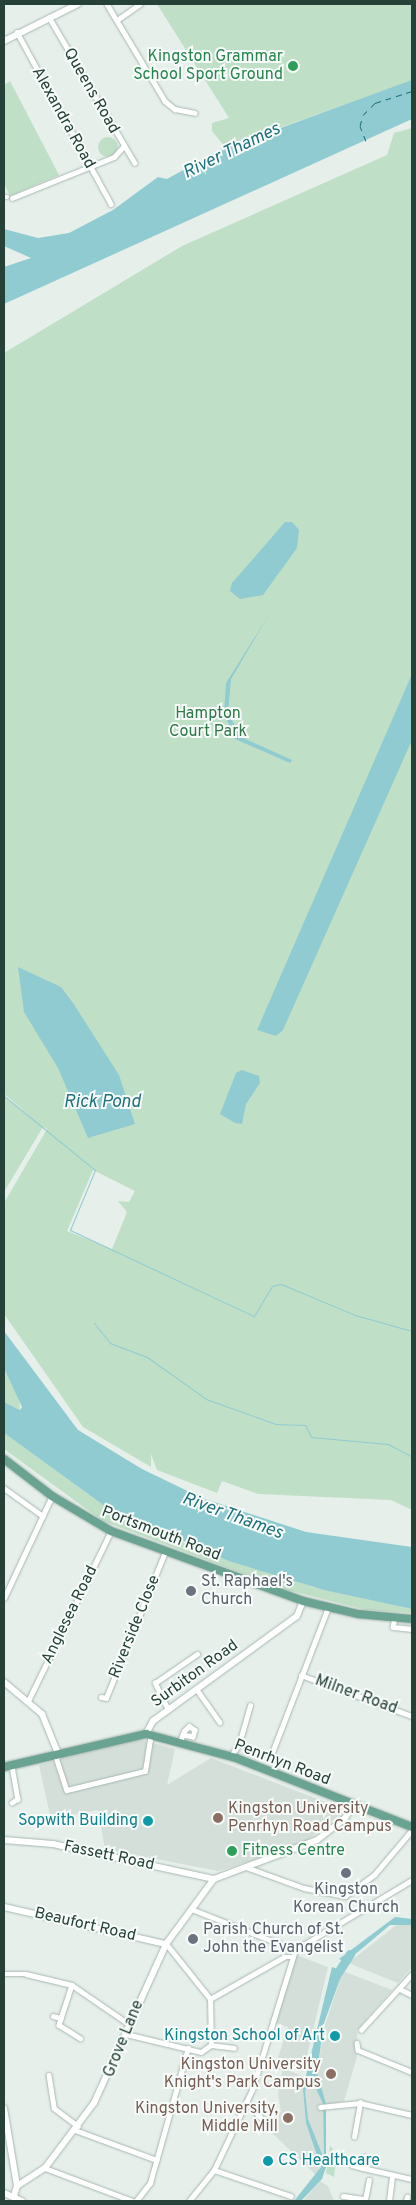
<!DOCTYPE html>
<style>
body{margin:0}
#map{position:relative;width:416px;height:2205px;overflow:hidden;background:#e6efea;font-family:Overpass,sans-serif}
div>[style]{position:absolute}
.built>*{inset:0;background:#d4dfd9}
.green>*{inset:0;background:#c0dfc7}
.round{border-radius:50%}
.water>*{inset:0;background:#90cbd2}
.stream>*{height:1px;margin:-0.5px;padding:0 0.5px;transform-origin:0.5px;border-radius:0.5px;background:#90cbd2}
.river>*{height:9px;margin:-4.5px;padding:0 4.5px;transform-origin:4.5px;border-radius:4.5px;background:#90cbd2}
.ferry>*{height:1px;margin-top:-0.5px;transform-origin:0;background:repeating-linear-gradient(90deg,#1f727d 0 6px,transparent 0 11px)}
.roads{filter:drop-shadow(0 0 1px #a8b7b1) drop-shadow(0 0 1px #a8b7b1)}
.street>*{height:4.5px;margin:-2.25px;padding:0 2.25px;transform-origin:2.25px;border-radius:2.25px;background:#fff}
.secondary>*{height:6px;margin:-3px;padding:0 3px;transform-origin:3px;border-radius:3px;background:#fff}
.primary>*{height:8px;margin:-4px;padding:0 4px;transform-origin:4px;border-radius:4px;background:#6ba392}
.dots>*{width:14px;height:14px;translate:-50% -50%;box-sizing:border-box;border:2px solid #f7fbf9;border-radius:50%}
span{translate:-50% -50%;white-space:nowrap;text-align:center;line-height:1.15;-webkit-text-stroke:4px #f7fbf9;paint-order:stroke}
.leisure-label{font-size:16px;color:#27864d}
.right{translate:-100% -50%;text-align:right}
.left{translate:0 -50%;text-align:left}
.street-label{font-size:16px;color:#254138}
.park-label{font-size:16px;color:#2f7848}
.worship-label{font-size:16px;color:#5b616d}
.education-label{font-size:16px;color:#785e54}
.culture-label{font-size:16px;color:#0d838f}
.water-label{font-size:18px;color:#1f727d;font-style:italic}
.frame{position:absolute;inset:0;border:5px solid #254138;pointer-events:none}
</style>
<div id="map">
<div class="built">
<div style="clip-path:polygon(135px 1738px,175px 1749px,167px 1785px,211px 1758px,346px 1810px,300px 1846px,218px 1871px,105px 1849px,98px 1810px,51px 1819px,39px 1765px)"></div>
<div style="clip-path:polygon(399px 1923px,412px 1925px,412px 1967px,398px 1983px,348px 1963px)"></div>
<div style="clip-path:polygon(296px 1955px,328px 1967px,303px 2072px,277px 2061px,288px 2027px,274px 2022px)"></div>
<div style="clip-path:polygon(343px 1971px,392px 1990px,357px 2030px,358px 2053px,344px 2101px,323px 2106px,324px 2156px,317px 2176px,270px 2131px,271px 2114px,281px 2112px,278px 2093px,283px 2068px,304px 2077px,317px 2072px,325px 2025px)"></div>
<div style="clip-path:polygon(320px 2181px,328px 2186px,334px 2201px,303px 2201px)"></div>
</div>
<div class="green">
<div style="clip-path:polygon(157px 4px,412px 4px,412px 81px,225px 147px,212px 131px,212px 123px,229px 118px)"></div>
<div style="clip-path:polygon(10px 81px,59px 175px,10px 196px,4px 184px,4px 85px)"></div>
<div style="clip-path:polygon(evenodd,412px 128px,412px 1510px,391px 1500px,258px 1494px,222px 1481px,217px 1493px,157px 1470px,151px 1454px,151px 1467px,83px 1427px,4px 1314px,4px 1203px,47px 1129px,43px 1127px,4px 1192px,4px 1097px,31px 1117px,4px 1094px,4px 353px,182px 246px,387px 155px,394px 133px,412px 128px,93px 1170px,135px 1191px,129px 1202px,118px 1201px,127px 1212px,112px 1249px,67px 1231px,93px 1170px)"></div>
<div class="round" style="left:98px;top:137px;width:20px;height:20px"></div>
<div style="clip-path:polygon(4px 1368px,19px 1395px,20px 1410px,4px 1402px)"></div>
<div style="clip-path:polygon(4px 1433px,106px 1507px,161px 1535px,313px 1587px,412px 1609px,412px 1613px,367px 1610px,287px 1590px,103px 1521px,4px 1449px)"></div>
<div style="clip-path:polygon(330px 2146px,337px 2153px,334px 2177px,326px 2173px)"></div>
</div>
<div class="water">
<div style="clip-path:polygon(412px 80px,412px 119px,4px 304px,4px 267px,31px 258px,4px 246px,4px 229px,38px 238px,69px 233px,113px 210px,158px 177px,167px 179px,218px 151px)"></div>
<div style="clip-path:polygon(285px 522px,292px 522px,299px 530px,297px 548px,263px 595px,240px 599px,230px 591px,232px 583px)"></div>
<div style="clip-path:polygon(270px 613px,231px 679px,228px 713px,241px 737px,292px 760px,290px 763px,235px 739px,224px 713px,226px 683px)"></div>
<div style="clip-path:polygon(412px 674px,412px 740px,283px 1030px,276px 1036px,257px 1030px)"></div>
<div style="clip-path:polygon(18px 967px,61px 987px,73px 1003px,119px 1075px,135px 1124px,88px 1138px,58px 1068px,24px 1012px)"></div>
<div style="clip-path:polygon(242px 1070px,259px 1076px,260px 1083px,246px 1104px,242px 1124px,235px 1123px,220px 1114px,236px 1073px)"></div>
<div style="clip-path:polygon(4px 1331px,78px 1430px,142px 1469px,202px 1498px,306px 1532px,412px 1547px,412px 1609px,324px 1590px,229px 1561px,106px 1507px,4px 1433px,4px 1402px,20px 1410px,22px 1407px,4px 1368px)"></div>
<div style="clip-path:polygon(395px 1917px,412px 1919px,412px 1925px,390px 1925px,346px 1962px,339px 1959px)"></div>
<div style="clip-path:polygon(evenodd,332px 1967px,343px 1971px,324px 2023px,317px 2072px,326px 2104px,326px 2167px,322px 2179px,301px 2201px,294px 2201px,321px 2167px,306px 2123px,303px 2088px,332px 1967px,310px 2075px,323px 2104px,324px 2159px,308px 2119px,305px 2092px,310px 2075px)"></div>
</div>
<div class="stream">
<div style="left:4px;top:1096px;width:117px;rotate:39.1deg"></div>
<div style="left:95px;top:1170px;width:65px;rotate:112.6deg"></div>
<div style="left:70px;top:1230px;width:203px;rotate:25.1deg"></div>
<div style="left:254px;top:1316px;width:35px;rotate:-59deg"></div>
<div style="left:272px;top:1286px;width:9px;rotate:-13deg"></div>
<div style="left:281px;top:1284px;width:80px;rotate:22.7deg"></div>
<div style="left:355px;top:1315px;width:59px;rotate:15.7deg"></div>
<div style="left:94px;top:1323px;width:26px;rotate:51deg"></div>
<div style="left:110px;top:1343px;width:40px;rotate:21deg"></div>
<div style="left:147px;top:1357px;width:72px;rotate:35.4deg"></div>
<div style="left:206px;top:1399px;width:74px;rotate:19.7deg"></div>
<div style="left:276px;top:1424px;width:29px;rotate:2deg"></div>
<div style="left:305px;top:1425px;width:13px;rotate:63deg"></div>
<div style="left:311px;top:1437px;width:77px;rotate:5.2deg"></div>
<div style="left:388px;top:1444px;width:27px;rotate:28deg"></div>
</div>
<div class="river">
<div style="left:333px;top:1980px;width:31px;rotate:-57deg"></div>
</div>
<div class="ferry">
<div style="left:366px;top:141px;width:16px;rotate:-112deg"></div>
<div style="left:360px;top:126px;width:11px;rotate:-75deg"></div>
<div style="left:363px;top:115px;width:17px;rotate:-45deg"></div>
<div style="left:375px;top:103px;width:39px;rotate:-18deg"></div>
</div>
<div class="roads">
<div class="street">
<div style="left:107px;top:4px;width:113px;rotate:59.1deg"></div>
<div style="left:165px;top:101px;width:13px;rotate:39deg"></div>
<div style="left:175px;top:109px;width:20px;rotate:11deg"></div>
<div style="left:49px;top:17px;width:169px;rotate:59.5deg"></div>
<div style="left:117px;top:20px;width:28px;rotate:-35deg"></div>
<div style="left:17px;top:32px;width:196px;rotate:61.3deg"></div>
<div style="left:4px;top:197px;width:3px"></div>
<div style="left:12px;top:198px;width:110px;rotate:-21.9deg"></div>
<div style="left:114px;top:157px;width:13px;rotate:-48deg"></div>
<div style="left:4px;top:1488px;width:48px;rotate:35.7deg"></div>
<div style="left:4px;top:1598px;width:113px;rotate:-64.8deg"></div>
<div style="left:395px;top:1617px;width:10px;rotate:101deg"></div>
<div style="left:393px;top:1627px;width:19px;rotate:6deg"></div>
<div style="left:301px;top:1675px;width:118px;rotate:20.3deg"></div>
<div style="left:198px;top:1691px;width:38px;rotate:55deg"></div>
<div style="left:101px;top:1697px;width:5px;rotate:11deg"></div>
<div style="left:106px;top:1698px;width:157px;rotate:-68deg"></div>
<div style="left:29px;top:1699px;width:187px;rotate:-64deg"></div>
<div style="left:168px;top:1710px;width:30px;rotate:-116deg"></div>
<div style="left:155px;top:1683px;width:51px;rotate:-34.6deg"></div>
<div style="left:179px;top:1744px;width:14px;rotate:-69deg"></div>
<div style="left:184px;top:1731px;width:7px;rotate:-45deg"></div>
<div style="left:189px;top:1726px;width:7px;rotate:34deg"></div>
<div style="left:195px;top:1730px;width:7px;rotate:106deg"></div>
<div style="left:193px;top:1737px;width:10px;rotate:-169deg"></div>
<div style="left:56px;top:1757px;width:35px;rotate:72deg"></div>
<div style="left:67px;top:1790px;width:80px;rotate:-13.7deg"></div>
<div style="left:145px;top:1771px;width:36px;rotate:-81deg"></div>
<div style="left:230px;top:1757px;width:16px;rotate:-55deg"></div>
<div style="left:239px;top:1744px;width:40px;rotate:-74deg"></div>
<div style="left:270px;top:1758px;width:161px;rotate:-68.9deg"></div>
<div style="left:12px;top:1766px;width:34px;rotate:80deg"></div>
<div style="left:18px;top:1799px;width:7px;rotate:146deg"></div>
<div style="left:246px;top:1867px;width:62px;rotate:19.9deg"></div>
<div style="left:304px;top:1888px;width:42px;rotate:11deg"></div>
<div style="left:345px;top:1896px;width:36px;rotate:-36deg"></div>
<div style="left:374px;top:1875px;width:59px;rotate:-49.8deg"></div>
<div style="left:194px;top:1910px;width:109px;rotate:21.6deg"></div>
<div style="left:295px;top:1950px;width:136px;rotate:-30.9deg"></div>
<div style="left:4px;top:1974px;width:22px"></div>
<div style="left:26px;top:1974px;width:47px;rotate:13.4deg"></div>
<div style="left:72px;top:1985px;width:69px;rotate:34.4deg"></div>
<div style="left:72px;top:1985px;width:42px;rotate:108deg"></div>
<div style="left:59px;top:2025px;width:25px;rotate:32deg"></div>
<div style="left:400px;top:1989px;width:13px;rotate:27deg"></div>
<div style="left:210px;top:1999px;width:85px;rotate:-29.6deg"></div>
<div style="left:284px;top:1957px;width:7px"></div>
<div style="left:53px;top:2016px;width:8px;rotate:14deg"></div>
<div style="left:361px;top:2030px;width:76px;rotate:-47.7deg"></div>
<div style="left:126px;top:2034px;width:77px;rotate:13.5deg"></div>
<div style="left:201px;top:2052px;width:12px;rotate:-35deg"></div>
<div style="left:211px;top:2045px;width:46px;rotate:-91.2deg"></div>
<div style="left:210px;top:1999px;width:70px;rotate:-128.7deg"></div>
<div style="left:357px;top:2043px;width:7px;rotate:82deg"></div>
<div style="left:358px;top:2050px;width:58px;rotate:22.2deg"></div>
<div style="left:211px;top:2045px;width:23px;rotate:7deg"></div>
<div style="left:258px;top:2064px;width:23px;rotate:2deg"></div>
<div style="left:49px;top:2075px;width:33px;rotate:81deg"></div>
<div style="left:54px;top:2108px;width:30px;rotate:37deg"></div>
<div style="left:246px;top:2102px;width:32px;rotate:46deg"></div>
<div style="left:320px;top:2107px;width:40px;rotate:-5.7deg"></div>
<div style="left:360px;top:2103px;width:53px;rotate:13deg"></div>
<div style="left:75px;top:2130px;width:87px;rotate:20.1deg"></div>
<div style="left:354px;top:2137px;width:35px;rotate:-80deg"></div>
<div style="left:365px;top:2157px;width:11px;rotate:100deg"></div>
<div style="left:363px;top:2168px;width:50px;rotate:12.7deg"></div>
<div style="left:352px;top:2165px;width:11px;rotate:15deg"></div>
<div style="left:45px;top:2168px;width:94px;rotate:20.6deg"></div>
<div style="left:214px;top:2170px;width:81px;rotate:18.7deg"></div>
<div style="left:343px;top:2196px;width:22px;rotate:8deg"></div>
<div style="left:365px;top:2200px;width:20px;rotate:-79deg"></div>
<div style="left:136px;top:2201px;width:23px;rotate:-52deg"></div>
<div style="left:150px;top:2183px;width:140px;rotate:-74.3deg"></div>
<div style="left:189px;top:2201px;width:40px;rotate:-51deg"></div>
<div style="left:214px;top:2170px;width:89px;rotate:-64.6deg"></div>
<div style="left:252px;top:2090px;width:146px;rotate:-72.9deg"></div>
<div style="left:389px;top:2201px;width:26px;rotate:-83deg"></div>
<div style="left:406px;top:2201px;width:4px;rotate:-76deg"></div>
</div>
<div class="secondary">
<div style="left:4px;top:41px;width:83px;rotate:-26.6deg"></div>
<div style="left:4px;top:1682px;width:50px;rotate:40.1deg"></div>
<div style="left:42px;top:1714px;width:45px;rotate:68deg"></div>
<div style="left:146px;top:1734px;width:15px;rotate:-62deg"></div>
<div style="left:153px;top:1721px;width:178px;rotate:-36.1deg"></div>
<div style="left:297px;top:1616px;width:16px;rotate:-68deg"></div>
<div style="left:4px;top:1840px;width:49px;rotate:4.7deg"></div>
<div style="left:53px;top:1844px;width:165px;rotate:12.3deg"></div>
<div style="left:4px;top:1907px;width:166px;rotate:12.9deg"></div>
<div style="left:4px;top:2108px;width:79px;rotate:80.5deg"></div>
<div style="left:17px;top:2186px;width:10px;rotate:107deg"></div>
<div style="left:17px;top:2186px;width:33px;rotate:-33deg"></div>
<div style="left:45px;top:2168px;width:81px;rotate:-53deg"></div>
<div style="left:94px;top:2103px;width:175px;rotate:-65.6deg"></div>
<div style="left:166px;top:1944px;width:81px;rotate:-53.6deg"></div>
<div style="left:214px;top:1879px;width:110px;rotate:-20.7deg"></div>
<div style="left:317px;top:1840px;width:36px;rotate:-38deg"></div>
<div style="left:345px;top:1818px;width:15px;rotate:-58deg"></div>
<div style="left:4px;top:2193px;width:20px;rotate:24deg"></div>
</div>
<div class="primary">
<div style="left:4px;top:1459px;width:61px;rotate:37.6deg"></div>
<div style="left:52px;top:1496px;width:69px;rotate:30.7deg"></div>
<div style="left:111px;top:1531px;width:204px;rotate:20deg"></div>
<div style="left:303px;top:1601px;width:57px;rotate:13.3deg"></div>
<div style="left:358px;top:1614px;width:54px;rotate:5.3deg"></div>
<div style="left:4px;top:1767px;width:146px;rotate:-13.1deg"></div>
<div style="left:146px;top:1734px;width:93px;rotate:14.9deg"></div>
<div style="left:236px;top:1758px;width:189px;rotate:21.4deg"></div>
</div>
</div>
<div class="dots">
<div style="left:293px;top:66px;background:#2e9e5b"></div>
<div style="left:191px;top:1591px;background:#6b7280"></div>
<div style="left:218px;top:1818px;background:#8d6e63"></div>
<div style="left:148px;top:1821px;background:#0f9aa8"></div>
<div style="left:232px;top:1851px;background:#2e9e5b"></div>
<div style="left:346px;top:1873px;background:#6b7280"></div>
<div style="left:193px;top:1939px;background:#6b7280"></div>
<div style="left:335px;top:2036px;background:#0f9aa8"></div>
<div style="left:331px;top:2074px;background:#8d6e63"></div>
<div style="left:288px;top:2118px;background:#8d6e63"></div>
<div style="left:268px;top:2161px;background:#0f9aa8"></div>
</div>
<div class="leisure-label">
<span class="right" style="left:283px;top:66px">Kingston Grammar<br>School Sport Ground</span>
<span class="left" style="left:242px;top:1851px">Fitness Centre</span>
</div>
<div class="street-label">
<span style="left:91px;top:91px;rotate:60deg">Queens Road</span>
<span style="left:63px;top:118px;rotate:61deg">Alexandra Road</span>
<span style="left:161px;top:1534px;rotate:21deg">Portsmouth Road</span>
<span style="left:70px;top:1615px;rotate:-64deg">Anglesea Road</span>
<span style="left:135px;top:1627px;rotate:-68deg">Riverside Close</span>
<span style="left:195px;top:1674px;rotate:-36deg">Surbiton Road</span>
<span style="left:356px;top:1695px;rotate:20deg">Milner Road</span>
<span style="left:282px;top:1763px;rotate:21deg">Penrhyn Road</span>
<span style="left:109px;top:1856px;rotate:12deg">Fassett Road</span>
<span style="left:85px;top:1925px;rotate:13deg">Beaufort Road</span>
<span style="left:124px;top:2039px;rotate:-68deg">Grove Lane</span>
</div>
<div class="park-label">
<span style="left:208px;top:723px">Hampton<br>Court Park</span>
</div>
<div class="worship-label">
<span class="left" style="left:201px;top:1591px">St. Raphael's<br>Church</span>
<span style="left:346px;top:1899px">Kingston<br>Korean Church</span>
<span class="left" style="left:203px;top:1939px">Parish Church of St.<br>John the Evangelist</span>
</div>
<div class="education-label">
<span class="left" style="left:228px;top:1818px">Kingston University<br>Penrhyn Road Campus</span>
<span class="right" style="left:321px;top:2074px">Kingston University<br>Knight's Park Campus</span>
<span class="right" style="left:278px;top:2118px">Kingston University,<br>Middle Mill</span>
</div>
<div class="culture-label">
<span class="right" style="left:138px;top:1821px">Sopwith Building</span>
<span class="right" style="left:325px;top:2036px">Kingston School of Art</span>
<span class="left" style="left:278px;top:2161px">CS Healthcare</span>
</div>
<div class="water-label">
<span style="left:232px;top:152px;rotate:-26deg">River Thames</span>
<span style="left:102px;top:1103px">Rick Pond</span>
<span style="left:232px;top:1517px;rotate:20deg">River Thames</span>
</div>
<div class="frame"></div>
</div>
